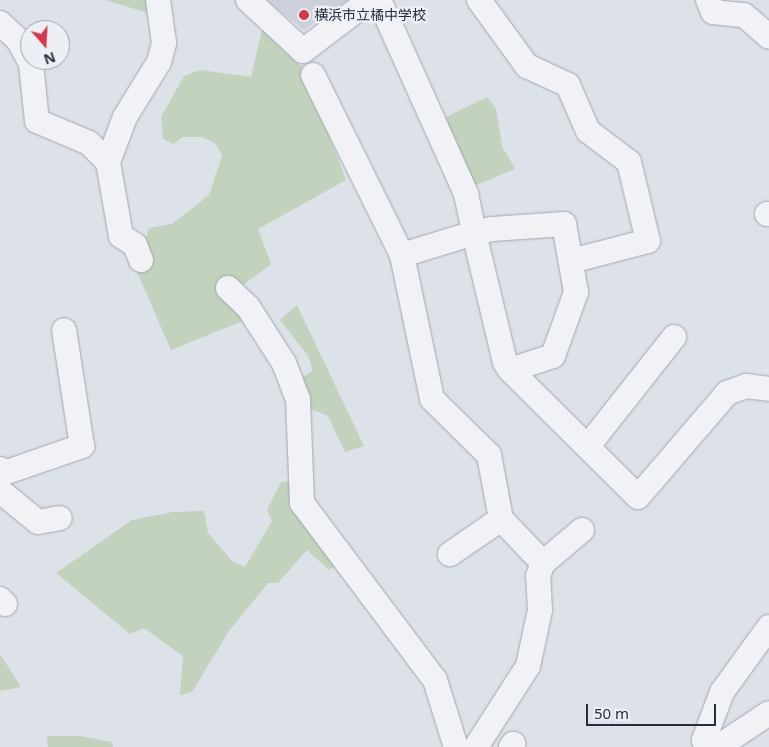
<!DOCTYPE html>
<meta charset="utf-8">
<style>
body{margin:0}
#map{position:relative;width:769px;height:747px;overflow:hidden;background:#dde1e8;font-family:"Noto Sans","Noto Sans JP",sans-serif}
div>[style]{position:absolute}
.built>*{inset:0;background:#cbd0da}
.green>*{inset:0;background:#c2d2bd}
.roads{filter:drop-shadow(0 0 1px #a2a8b2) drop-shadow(0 0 1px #a2a8b2)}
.minor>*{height:24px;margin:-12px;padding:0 12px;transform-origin:12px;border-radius:12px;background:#f0f2f6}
.dots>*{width:14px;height:14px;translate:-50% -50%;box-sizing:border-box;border:2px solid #ecf0f5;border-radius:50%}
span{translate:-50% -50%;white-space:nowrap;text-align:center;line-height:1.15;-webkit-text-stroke:4.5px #ecf0f5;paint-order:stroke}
.poi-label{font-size:14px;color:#252e3f}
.left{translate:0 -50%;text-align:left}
.north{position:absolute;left:20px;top:20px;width:50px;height:50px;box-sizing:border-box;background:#ecf0f5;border:1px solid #9ca2ac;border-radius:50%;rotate:161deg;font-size:14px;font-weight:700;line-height:20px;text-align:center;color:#252e3f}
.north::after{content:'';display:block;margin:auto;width:18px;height:22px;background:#d7384c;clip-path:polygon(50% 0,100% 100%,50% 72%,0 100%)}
.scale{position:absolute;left:586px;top:704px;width:130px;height:22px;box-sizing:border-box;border:2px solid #252e3f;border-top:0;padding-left:6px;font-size:15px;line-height:18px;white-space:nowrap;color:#252e3f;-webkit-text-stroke:4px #ecf0f5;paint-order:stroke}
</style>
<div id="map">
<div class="built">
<div style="clip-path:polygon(266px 0,348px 0,304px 30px)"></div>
</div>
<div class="green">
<div style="clip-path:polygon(105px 0,152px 0,152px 14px)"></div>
<div style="clip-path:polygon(262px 30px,304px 69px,346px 180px,258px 229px,271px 264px,229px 296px,245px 320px,171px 350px,136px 270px,149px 228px,172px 224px,209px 195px,222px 156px,216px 144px,202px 137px,182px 137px,174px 144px,163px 139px,161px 117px,184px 76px,200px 70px,251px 77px)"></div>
<div style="clip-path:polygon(487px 97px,496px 109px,502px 146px,515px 169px,474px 186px,444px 118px)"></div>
<div style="clip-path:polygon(297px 305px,364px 446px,345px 452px,328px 416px,305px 407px,299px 379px,313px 371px,308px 356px,280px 320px)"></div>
<div style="clip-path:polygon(291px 481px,340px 563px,329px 570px,307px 550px,278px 583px,268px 583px,229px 631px,192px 692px,180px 695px,183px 656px,144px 628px,130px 634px,56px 573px,132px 520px,173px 512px,204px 511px,208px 533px,233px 562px,245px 567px,272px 521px,267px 510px,281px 482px)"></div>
<div style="clip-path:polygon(0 654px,21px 687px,0 691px)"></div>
<div style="clip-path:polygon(47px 736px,80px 736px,112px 742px,113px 747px,48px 747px)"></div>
</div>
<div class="roads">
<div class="minor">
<div style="left:248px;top:0;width:75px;rotate:42.8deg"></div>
<div style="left:303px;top:51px;width:84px;rotate:-37.3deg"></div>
<div style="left:379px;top:0;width:213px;rotate:65.8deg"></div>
<div style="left:466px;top:194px;width:40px;rotate:78deg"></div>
<div style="left:474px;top:233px;width:133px;rotate:76.5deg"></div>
<div style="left:505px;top:362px;width:9px;rotate:58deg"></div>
<div style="left:510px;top:370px;width:45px;rotate:-18deg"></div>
<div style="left:553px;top:356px;width:68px;rotate:-70.2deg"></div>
<div style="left:576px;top:292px;width:69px;rotate:-100deg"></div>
<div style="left:564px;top:224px;width:72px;rotate:176deg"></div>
<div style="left:492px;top:229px;width:18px;rotate:167deg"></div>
<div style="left:474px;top:233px;width:75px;rotate:163deg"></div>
<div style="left:479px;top:0;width:82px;rotate:54deg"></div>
<div style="left:527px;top:66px;width:45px;rotate:24.9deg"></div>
<div style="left:568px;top:85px;width:50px;rotate:66.5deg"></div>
<div style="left:588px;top:131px;width:51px;rotate:37.1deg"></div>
<div style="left:629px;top:162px;width:81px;rotate:76.5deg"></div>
<div style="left:648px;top:241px;width:80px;rotate:165.4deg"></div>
<div style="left:708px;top:0;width:13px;rotate:67deg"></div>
<div style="left:713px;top:12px;width:31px;rotate:6deg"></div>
<div style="left:744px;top:15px;width:33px;rotate:41deg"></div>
<div style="left:0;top:23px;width:26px;rotate:43deg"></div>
<div style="left:19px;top:41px;width:26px;rotate:62deg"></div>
<div style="left:31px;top:64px;width:57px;rotate:84deg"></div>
<div style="left:37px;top:121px;width:56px;rotate:22.9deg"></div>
<div style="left:89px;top:143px;width:27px;rotate:45deg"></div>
<div style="left:313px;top:75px;width:201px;rotate:63.7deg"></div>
<div style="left:402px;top:255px;width:147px;rotate:78.2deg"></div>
<div style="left:432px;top:399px;width:80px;rotate:44.5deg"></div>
<div style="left:489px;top:455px;width:65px;rotate:79.4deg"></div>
<div style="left:501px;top:519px;width:62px;rotate:145.5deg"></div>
<div style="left:767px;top:214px;width:2px"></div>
<div style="left:141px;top:260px;width:16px;rotate:-112deg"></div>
<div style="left:135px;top:245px;width:17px;rotate:-147deg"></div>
<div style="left:121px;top:236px;width:75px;rotate:-100deg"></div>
<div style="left:108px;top:162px;width:48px;rotate:-69.3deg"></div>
<div style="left:125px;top:117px;width:65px;rotate:-58.3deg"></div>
<div style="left:159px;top:62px;width:20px;rotate:-75deg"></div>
<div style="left:164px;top:43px;width:43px;rotate:-97.9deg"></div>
<div style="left:228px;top:288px;width:28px;rotate:44deg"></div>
<div style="left:248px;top:307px;width:67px;rotate:57.3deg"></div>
<div style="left:284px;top:363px;width:39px;rotate:69deg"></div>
<div style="left:298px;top:399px;width:104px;rotate:87.8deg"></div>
<div style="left:302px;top:503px;width:221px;rotate:53.1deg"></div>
<div style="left:435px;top:680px;width:70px;rotate:72.6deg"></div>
<div style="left:510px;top:370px;width:180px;rotate:44.8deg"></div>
<div style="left:638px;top:497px;width:137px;rotate:-49.4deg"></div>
<div style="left:727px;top:393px;width:20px;rotate:-20deg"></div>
<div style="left:746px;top:386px;width:23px;rotate:7deg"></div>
<div style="left:588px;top:446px;width:139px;rotate:-51.7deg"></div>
<div style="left:0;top:469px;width:6px;rotate:45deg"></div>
<div style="left:4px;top:473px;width:83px;rotate:-19.1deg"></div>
<div style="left:82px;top:446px;width:117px;rotate:-98.8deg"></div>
<div style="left:0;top:491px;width:49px;rotate:39.2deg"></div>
<div style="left:38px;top:522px;width:22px;rotate:-10deg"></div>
<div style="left:501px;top:519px;width:61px;rotate:46.3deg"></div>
<div style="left:0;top:599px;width:7px;rotate:45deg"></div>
<div style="left:476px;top:747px;width:96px;rotate:-57.3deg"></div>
<div style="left:528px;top:666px;width:57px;rotate:-77.9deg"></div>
<div style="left:540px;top:610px;width:34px;rotate:-93deg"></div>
<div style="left:538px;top:576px;width:14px;rotate:-69deg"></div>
<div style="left:543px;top:563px;width:51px;rotate:-40.2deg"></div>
<div style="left:511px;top:747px;width:4px;rotate:-56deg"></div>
<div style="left:706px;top:747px;width:7px;rotate:-106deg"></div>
<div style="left:704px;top:740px;width:51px;rotate:-69.4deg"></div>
<div style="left:722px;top:692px;width:80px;rotate:-54.1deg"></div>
<div style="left:718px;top:747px;width:61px;rotate:-33.7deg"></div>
</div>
</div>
<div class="dots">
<div style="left:304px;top:15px;background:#d7384c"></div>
</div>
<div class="poi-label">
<span class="left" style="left:314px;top:15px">横浜市立橘中学校</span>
</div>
<div class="north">N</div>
<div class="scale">50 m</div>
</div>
